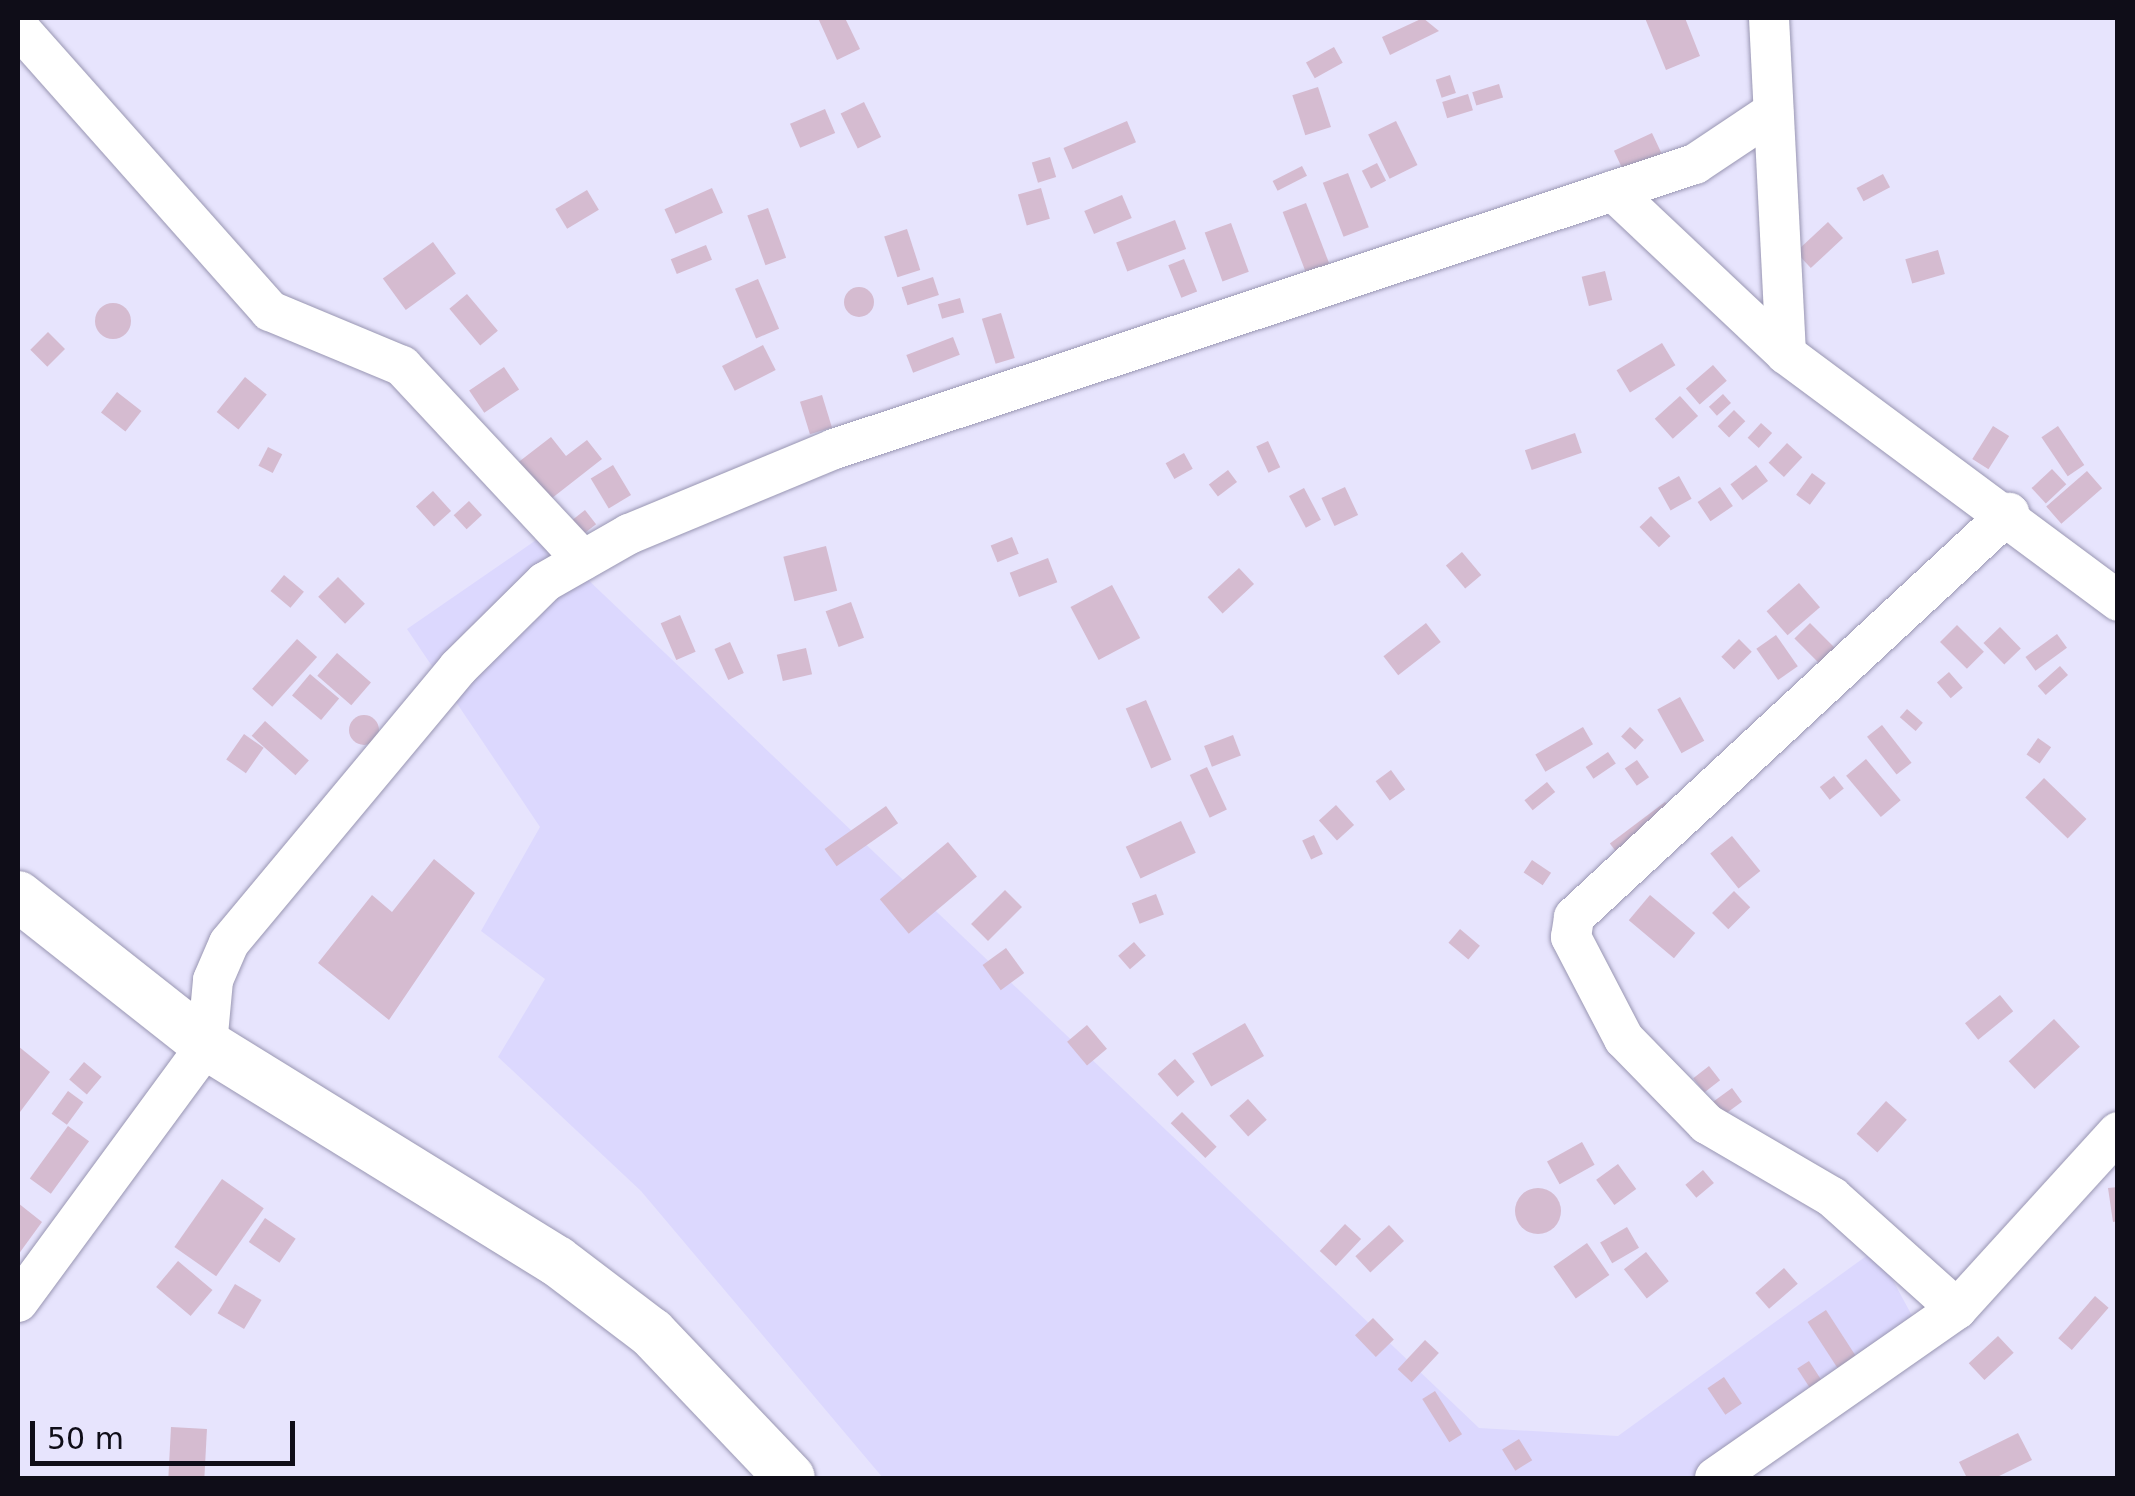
<!DOCTYPE html>
<style>
body{margin:0}
#map{position:relative;width:2135px;height:1496px;overflow:hidden;background:#e7e4fd;font-family:"DejaVu Sans",sans-serif}
div>[style]{position:absolute}
.built>*{inset:0;background:#dcd8fe}
.building>*{inset:0;background:#d5bbd0;transform-origin:0 0}
.round{border-radius:50%}
.roads{filter:drop-shadow(0 0 2px #9996b2) drop-shadow(0 0 2px #9996b2)}
.minor>*{height:40px;margin:-20px;padding:0 20px;transform-origin:20px;border-radius:20px;background:#fff}
.major>*{height:50px;margin:-25px;padding:0 25px;transform-origin:25px;border-radius:25px;background:#fff}
span{translate:-50% -50%;white-space:nowrap;text-align:center;line-height:1.15;-webkit-text-stroke:8px #e7e4fd;paint-order:stroke}
.frame{position:absolute;inset:0;border:20px solid #0f0d18;pointer-events:none}
.scale{position:absolute;left:30px;top:1421px;width:265px;height:45px;box-sizing:border-box;border:5px solid #0f0d18;border-top:0;padding-left:12px;font-size:30px;line-height:35px;white-space:nowrap;color:#0f0d18;-webkit-text-stroke:8px #e7e4fd;paint-order:stroke}
</style>
<div id="map">
<div class="built">
<div style="clip-path:polygon(542px 536px,1479px 1428px,1618px 1436px,1876px 1249px,1930px 1349px,1731px 1478px,883px 1478px,641px 1191px,498px 1057px,545px 979px,481px 931px,540px 827px,407px 629px)"></div>
</div>
<div class="building">
<div style="clip-path:polygon(818px 18px,845px 18px,860px 49px,837px 60px)"></div>
<div style="clip-path:polygon(1423px 18px,1439px 31px,1390px 55px,1382px 37px)"></div>
<div style="clip-path:polygon(1645px 18px,1685px 18px,1700px 56px,1666px 70px)"></div>
<div style="left:1334px;top:47px;width:18px;height:32px;rotate:61deg"></div>
<div style="left:1450px;top:75px;width:19px;height:15px;rotate:72deg"></div>
<div style="left:1499px;top:84px;width:14px;height:28px;rotate:73deg"></div>
<div style="left:1318px;top:87px;width:42px;height:27px;rotate:72deg"></div>
<div style="left:1468px;top:94px;width:17px;height:27px;rotate:73deg"></div>
<div style="left:864px;top:102px;width:39px;height:26px;rotate:64deg"></div>
<div style="left:825px;top:109px;width:26px;height:38px;rotate:67deg"></div>
<div style="left:1127px;top:121px;width:23px;height:69px;rotate:67deg"></div>
<div style="left:1396px;top:121px;width:49px;height:31px;rotate:64deg"></div>
<div style="left:1652px;top:133px;width:23px;height:42px;rotate:65deg"></div>
<div style="left:1050px;top:157px;width:21px;height:19px;rotate:73deg"></div>
<div style="left:1377px;top:163px;width:20px;height:17px;rotate:63deg"></div>
<div style="left:1302px;top:166px;width:11px;height:33px;rotate:63deg"></div>
<div style="left:1348px;top:173px;width:58px;height:27px;rotate:69deg"></div>
<div style="left:1883px;top:174px;width:15px;height:30px;rotate:62deg"></div>
<div style="left:712px;top:188px;width:27px;height:52px;rotate:66deg"></div>
<div style="left:1041px;top:188px;width:32px;height:24px;rotate:74deg"></div>
<div style="left:587px;top:190px;width:23px;height:37px;rotate:59deg"></div>
<div style="left:1122px;top:195px;width:25px;height:41px;rotate:67deg"></div>
<div style="left:1306px;top:203px;width:65px;height:25px;rotate:69deg"></div>
<div style="left:768px;top:208px;width:53px;height:22px;rotate:70deg"></div>
<div style="left:1175px;top:220px;width:31px;height:63px;rotate:69deg"></div>
<div style="left:1828px;top:222px;width:22px;height:44px;rotate:47deg"></div>
<div style="left:1231px;top:223px;width:52px;height:28px;rotate:70deg"></div>
<div style="left:907px;top:229px;width:43px;height:24px;rotate:72deg"></div>
<div style="left:433px;top:242px;width:39px;height:62px;rotate:54deg"></div>
<div style="left:706px;top:245px;width:16px;height:38px;rotate:68deg"></div>
<div style="left:1938px;top:250px;width:25px;height:34px;rotate:74deg"></div>
<div style="left:1184px;top:259px;width:35px;height:17px;rotate:68deg"></div>
<div style="left:1605px;top:271px;width:30px;height:24px;rotate:76deg"></div>
<div style="left:933px;top:277px;width:19px;height:33px;rotate:72deg"></div>
<div style="left:758px;top:279px;width:54px;height:25px;rotate:67deg"></div>
<div class="round" style="left:844px;top:287px;width:30px;height:30px"></div>
<div style="left:467px;top:294px;width:48px;height:23px;rotate:50deg"></div>
<div style="left:960px;top:298px;width:15px;height:23px;rotate:74deg"></div>
<div class="round" style="left:95px;top:303px;width:36px;height:36px"></div>
<div style="left:1001px;top:313px;width:47px;height:20px;rotate:73deg"></div>
<div style="left:48px;top:332px;width:24px;height:25px;rotate:45deg"></div>
<div style="left:953px;top:337px;width:19px;height:50px;rotate:69deg"></div>
<div style="left:1662px;top:343px;width:26px;height:53px;rotate:59deg"></div>
<div style="left:763px;top:345px;width:28px;height:46px;rotate:63deg"></div>
<div style="left:1713px;top:365px;width:21px;height:36px;rotate:49deg"></div>
<div style="left:504px;top:367px;width:27px;height:42px;rotate:56deg"></div>
<div style="left:245px;top:377px;width:28px;height:45px;rotate:39deg"></div>
<div style="left:117px;top:392px;width:31px;height:26px;rotate:38deg"></div>
<div style="left:1723px;top:394px;width:12px;height:19px;rotate:48deg"></div>
<div style="left:822px;top:395px;width:34px;height:23px;rotate:73deg"></div>
<div style="left:1680px;top:396px;width:27px;height:34px;rotate:48deg"></div>
<div style="left:1734px;top:410px;width:16px;height:23px;rotate:45deg"></div>
<div style="left:1761px;top:423px;width:15px;height:20px;rotate:42deg"></div>
<div style="left:1993px;top:426px;width:19px;height:39px;rotate:32deg"></div>
<div style="left:2058px;top:426px;width:47px;height:20px;rotate:56deg"></div>
<div style="left:1575px;top:433px;width:21px;height:53px;rotate:71deg"></div>
<div style="clip-path:polygon(551px 437px,566px 456px,587px 440px,602px 459px,547px 502px,516px 464px)"></div>
<div style="left:1268px;top:441px;width:29px;height:13px;rotate:65deg"></div>
<div style="left:1787px;top:443px;width:21px;height:27px;rotate:43deg"></div>
<div style="left:268px;top:447px;width:16px;height:21px;rotate:27deg"></div>
<div style="left:1184px;top:453px;width:18px;height:21px;rotate:61deg"></div>
<div style="left:613px;top:465px;width:35px;height:26px;rotate:59deg"></div>
<div style="left:1756px;top:465px;width:20px;height:32px;rotate:53deg"></div>
<div style="left:2052px;top:469px;width:21px;height:28px;rotate:47deg"></div>
<div style="left:1228px;top:470px;width:15px;height:24px;rotate:53deg"></div>
<div style="left:2087px;top:471px;width:23px;height:54px;rotate:49deg"></div>
<div style="left:1812px;top:473px;width:17px;height:27px;rotate:36deg"></div>
<div style="left:1679px;top:476px;width:26px;height:24px;rotate:61deg"></div>
<div style="left:1345px;top:487px;width:31px;height:26px;rotate:65deg"></div>
<div style="left:1720px;top:487px;width:23px;height:27px;rotate:56deg"></div>
<div style="left:1304px;top:488px;width:36px;height:17px;rotate:62deg"></div>
<div style="left:433px;top:491px;width:27px;height:23px;rotate:48deg"></div>
<div style="left:469px;top:501px;width:19px;height:21px;rotate:47deg"></div>
<div style="left:585px;top:510px;width:18px;height:23px;rotate:52deg"></div>
<div style="left:1651px;top:516px;width:28px;height:16px;rotate:46deg"></div>
<div style="left:1012px;top:537px;width:18px;height:23px;rotate:68deg"></div>
<div style="left:826px;top:546px;width:46px;height:44px;rotate:76deg"></div>
<div style="left:1462px;top:552px;width:30px;height:21px;rotate:50deg"></div>
<div style="left:1048px;top:558px;width:26px;height:41px;rotate:69deg"></div>
<div style="left:1239px;top:568px;width:22px;height:43px;rotate:47deg"></div>
<div style="left:284px;top:575px;width:26px;height:21px;rotate:40deg"></div>
<div style="left:338px;top:577px;width:38px;height:28px;rotate:45deg"></div>
<div style="left:1799px;top:583px;width:32px;height:43px;rotate:49deg"></div>
<div style="left:1112px;top:585px;width:60px;height:47px;rotate:62deg"></div>
<div style="left:851px;top:602px;width:38px;height:27px;rotate:70deg"></div>
<div style="left:680px;top:615px;width:40px;height:21px;rotate:67deg"></div>
<div style="left:1426px;top:623px;width:24px;height:54px;rotate:52deg"></div>
<div style="left:1810px;top:623px;width:37px;height:22px;rotate:45deg"></div>
<div style="left:1957px;top:625px;width:38px;height:24px;rotate:45deg"></div>
<div style="left:2000px;top:627px;width:30px;height:23px;rotate:46deg"></div>
<div style="left:2057px;top:634px;width:17px;height:39px;rotate:54deg"></div>
<div style="left:1776px;top:635px;width:38px;height:24px;rotate:55deg"></div>
<div style="left:297px;top:639px;width:27px;height:67px;rotate:42deg"></div>
<div style="left:1739px;top:639px;width:18px;height:25px;rotate:45deg"></div>
<div style="left:730px;top:642px;width:34px;height:17px;rotate:66deg"></div>
<div style="left:806px;top:648px;width:27px;height:30px;rotate:77deg"></div>
<div style="left:337px;top:653px;width:45px;height:30px;rotate:41deg"></div>
<div style="left:2060px;top:666px;width:12px;height:30px;rotate:48deg"></div>
<div style="left:1949px;top:672px;width:21px;height:16px;rotate:49deg"></div>
<div style="left:310px;top:674px;width:38px;height:28px;rotate:40deg"></div>
<div style="left:1680px;top:697px;width:50px;height:26px;rotate:61deg"></div>
<div style="left:1146px;top:700px;width:65px;height:22px;rotate:67deg"></div>
<div style="left:1907px;top:709px;width:21px;height:11px;rotate:41deg"></div>
<div class="round" style="left:349px;top:715px;width:30px;height:30px"></div>
<div style="left:265px;top:721px;width:59px;height:20px;rotate:42deg"></div>
<div style="left:1882px;top:725px;width:48px;height:19px;rotate:52deg"></div>
<div style="left:1583px;top:727px;width:20px;height:55px;rotate:60deg"></div>
<div style="left:1630px;top:727px;width:19px;height:13px;rotate:43deg"></div>
<div style="left:244px;top:734px;width:24px;height:31px;rotate:35deg"></div>
<div style="left:1233px;top:735px;width:22px;height:31px;rotate:69deg"></div>
<div style="left:2038px;top:738px;width:16px;height:20px;rotate:35deg"></div>
<div style="left:1608px;top:752px;width:14px;height:27px;rotate:56deg"></div>
<div style="left:1866px;top:759px;width:54px;height:26px;rotate:50deg"></div>
<div style="left:1637px;top:760px;width:21px;height:15px;rotate:55deg"></div>
<div style="left:1207px;top:767px;width:47px;height:19px;rotate:65deg"></div>
<div style="left:1391px;top:770px;width:24px;height:19px;rotate:54deg"></div>
<div style="left:1834px;top:776px;width:16px;height:18px;rotate:52deg"></div>
<div style="left:2044px;top:778px;width:59px;height:27px;rotate:44deg"></div>
<div style="left:1547px;top:782px;width:13px;height:29px;rotate:51deg"></div>
<div style="left:1665px;top:802px;width:21px;height:69px;rotate:53deg"></div>
<div style="left:1336px;top:805px;width:27px;height:23px;rotate:48deg"></div>
<div style="left:886px;top:806px;width:21px;height:75px;rotate:55deg"></div>
<div style="left:1181px;top:821px;width:35px;height:61px;rotate:65deg"></div>
<div style="left:1314px;top:835px;width:21px;height:13px;rotate:65deg"></div>
<div style="left:1732px;top:836px;width:45px;height:28px;rotate:51deg"></div>
<div style="left:948px;top:842px;width:45px;height:89px;rotate:50deg"></div>
<div style="clip-path:polygon(434px 859px,475px 893px,389px 1020px,318px 963px,372px 895px,392px 912px)"></div>
<div style="left:1532px;top:860px;width:23px;height:15px;rotate:34deg"></div>
<div style="left:1005px;top:890px;width:24px;height:48px;rotate:45deg"></div>
<div style="left:1734px;top:891px;width:23px;height:31px;rotate:45deg"></div>
<div style="left:1156px;top:894px;width:22px;height:26px;rotate:69deg"></div>
<div style="left:1650px;top:895px;width:59px;height:33px;rotate:40deg"></div>
<div style="left:1460px;top:929px;width:26px;height:18px;rotate:40deg"></div>
<div style="left:1134px;top:942px;width:18px;height:21px;rotate:49deg"></div>
<div style="left:1006px;top:948px;width:31px;height:29px;rotate:54deg"></div>
<div style="left:2000px;top:995px;width:21px;height:45px;rotate:51deg"></div>
<div style="left:2054px;top:1019px;width:38px;height:62px;rotate:47deg"></div>
<div style="left:1245px;top:1023px;width:38px;height:61px;rotate:60deg"></div>
<div style="left:1087px;top:1025px;width:31px;height:26px;rotate:50deg"></div>
<div style="clip-path:polygon(18px 1046px,50px 1072px,20px 1112px,18px 1111px)"></div>
<div style="left:1175px;top:1059px;width:30px;height:23px;rotate:49deg"></div>
<div style="left:84px;top:1062px;width:23px;height:23px;rotate:40deg"></div>
<div style="left:1709px;top:1066px;width:18px;height:20px;rotate:52deg"></div>
<div style="left:1732px;top:1088px;width:17px;height:28px;rotate:54deg"></div>
<div style="left:68px;top:1091px;width:19px;height:28px;rotate:36deg"></div>
<div style="left:1248px;top:1099px;width:28px;height:25px;rotate:48deg"></div>
<div style="left:1886px;top:1101px;width:28px;height:44px;rotate:42deg"></div>
<div style="left:1182px;top:1112px;width:49px;height:16px;rotate:45deg"></div>
<div style="left:68px;top:1126px;width:26px;height:65px;rotate:36deg"></div>
<div style="left:1582px;top:1142px;width:26px;height:40px;rotate:61deg"></div>
<div style="left:1618px;top:1164px;width:31px;height:27px;rotate:54deg"></div>
<div style="left:1703px;top:1170px;width:17px;height:23px;rotate:50deg"></div>
<div style="left:222px;top:1179px;width:51px;height:83px;rotate:35deg"></div>
<div style="clip-path:polygon(2118px 1187px,2118px 1221px,2113px 1222px,2108px 1188px)"></div>
<div class="round" style="left:1515px;top:1188px;width:46px;height:46px"></div>
<div style="clip-path:polygon(18px 1203px,42px 1222px,18px 1255px)"></div>
<div style="left:265px;top:1218px;width:37px;height:29px;rotate:34deg"></div>
<div style="left:1345px;top:1224px;width:22px;height:37px;rotate:43deg"></div>
<div style="left:1389px;top:1225px;width:22px;height:46px;rotate:47deg"></div>
<div style="left:1627px;top:1227px;width:24px;height:31px;rotate:60deg"></div>
<div style="left:1587px;top:1243px;width:39px;height:41px;rotate:55deg"></div>
<div style="left:1646px;top:1252px;width:37px;height:28px;rotate:52deg"></div>
<div style="left:178px;top:1261px;width:45px;height:34px;rotate:40deg"></div>
<div style="left:1784px;top:1268px;width:21px;height:38px;rotate:49deg"></div>
<div style="left:235px;top:1284px;width:31px;height:34px;rotate:31deg"></div>
<div style="left:2095px;top:1296px;width:18px;height:56px;rotate:41deg"></div>
<div style="left:1826px;top:1310px;width:55px;height:22px;rotate:57deg"></div>
<div style="left:1373px;top:1318px;width:30px;height:25px;rotate:46deg"></div>
<div style="left:1998px;top:1336px;width:23px;height:40px;rotate:47deg"></div>
<div style="left:1425px;top:1340px;width:19px;height:40px;rotate:43deg"></div>
<div style="left:1809px;top:1361px;width:31px;height:14px;rotate:57deg"></div>
<div style="left:1724px;top:1377px;width:32px;height:20px;rotate:56deg"></div>
<div style="left:1435px;top:1391px;width:51px;height:15px;rotate:58deg"></div>
<div style="left:171px;top:1427px;width:36px;height:51px;rotate:3deg"></div>
<div style="clip-path:polygon(2018px 1433px,2032px 1460px,1995px 1478px,1967px 1478px,1959px 1462px)"></div>
<div style="left:1519px;top:1439px;width:25px;height:20px;rotate:58deg"></div>
</div>
<div class="roads">
<div class="minor">
<div style="left:1769px;top:18px;width:336px;rotate:87.1deg"></div>
<div style="left:18px;top:27px;width:380px;rotate:48.4deg"></div>
<div style="left:270px;top:311px;width:143px;rotate:22.6deg"></div>
<div style="left:402px;top:366px;width:265px;rotate:47deg"></div>
<div style="left:1613px;top:191px;width:238px;rotate:43.3deg"></div>
<div style="left:1786px;top:354px;width:414px;rotate:36.6deg"></div>
<div style="left:18px;top:1302px;width:319px;rotate:-53.7deg"></div>
<div style="left:207px;top:1045px;width:65px;rotate:-84.7deg"></div>
<div style="left:213px;top:980px;width:40px;rotate:-66.6deg"></div>
<div style="left:229px;top:943px;width:358px;rotate:-50.2deg"></div>
<div style="left:458px;top:668px;width:122px;rotate:-44.7deg"></div>
<div style="left:545px;top:582px;width:97px;rotate:-29.7deg"></div>
<div style="left:629px;top:534px;width:222px;rotate:-22.5deg"></div>
<div style="left:834px;top:449px;width:907px;rotate:-18.32deg"></div>
<div style="left:1695px;top:164px;width:94px;rotate:-33.7deg"></div>
<div style="left:1957px;top:1309px;width:168px;rotate:-138.1deg"></div>
<div style="left:1832px;top:1197px;width:145px;rotate:-149.7deg"></div>
<div style="left:1707px;top:1124px;width:119px;rotate:-134.3deg"></div>
<div style="left:1624px;top:1039px;width:115px;rotate:-117.5deg"></div>
<div style="left:1571px;top:937px;width:20px;rotate:-81deg"></div>
<div style="left:1574px;top:917px;width:594px;rotate:-42.88deg"></div>
<div style="left:1715px;top:1478px;width:295px;rotate:-34.9deg"></div>
<div style="left:1957px;top:1309px;width:239px;rotate:-47.7deg"></div>
</div>
<div class="major">
<div style="left:18px;top:896px;width:241px;rotate:38.3deg"></div>
<div style="left:207px;top:1045px;width:411px;rotate:31.7deg"></div>
<div style="left:557px;top:1261px;width:119px;rotate:37.2deg"></div>
<div style="left:652px;top:1333px;width:200px;rotate:46.4deg"></div>
</div>
</div>
<div class="frame"></div>
<div class="scale">50 m</div>
</div>
